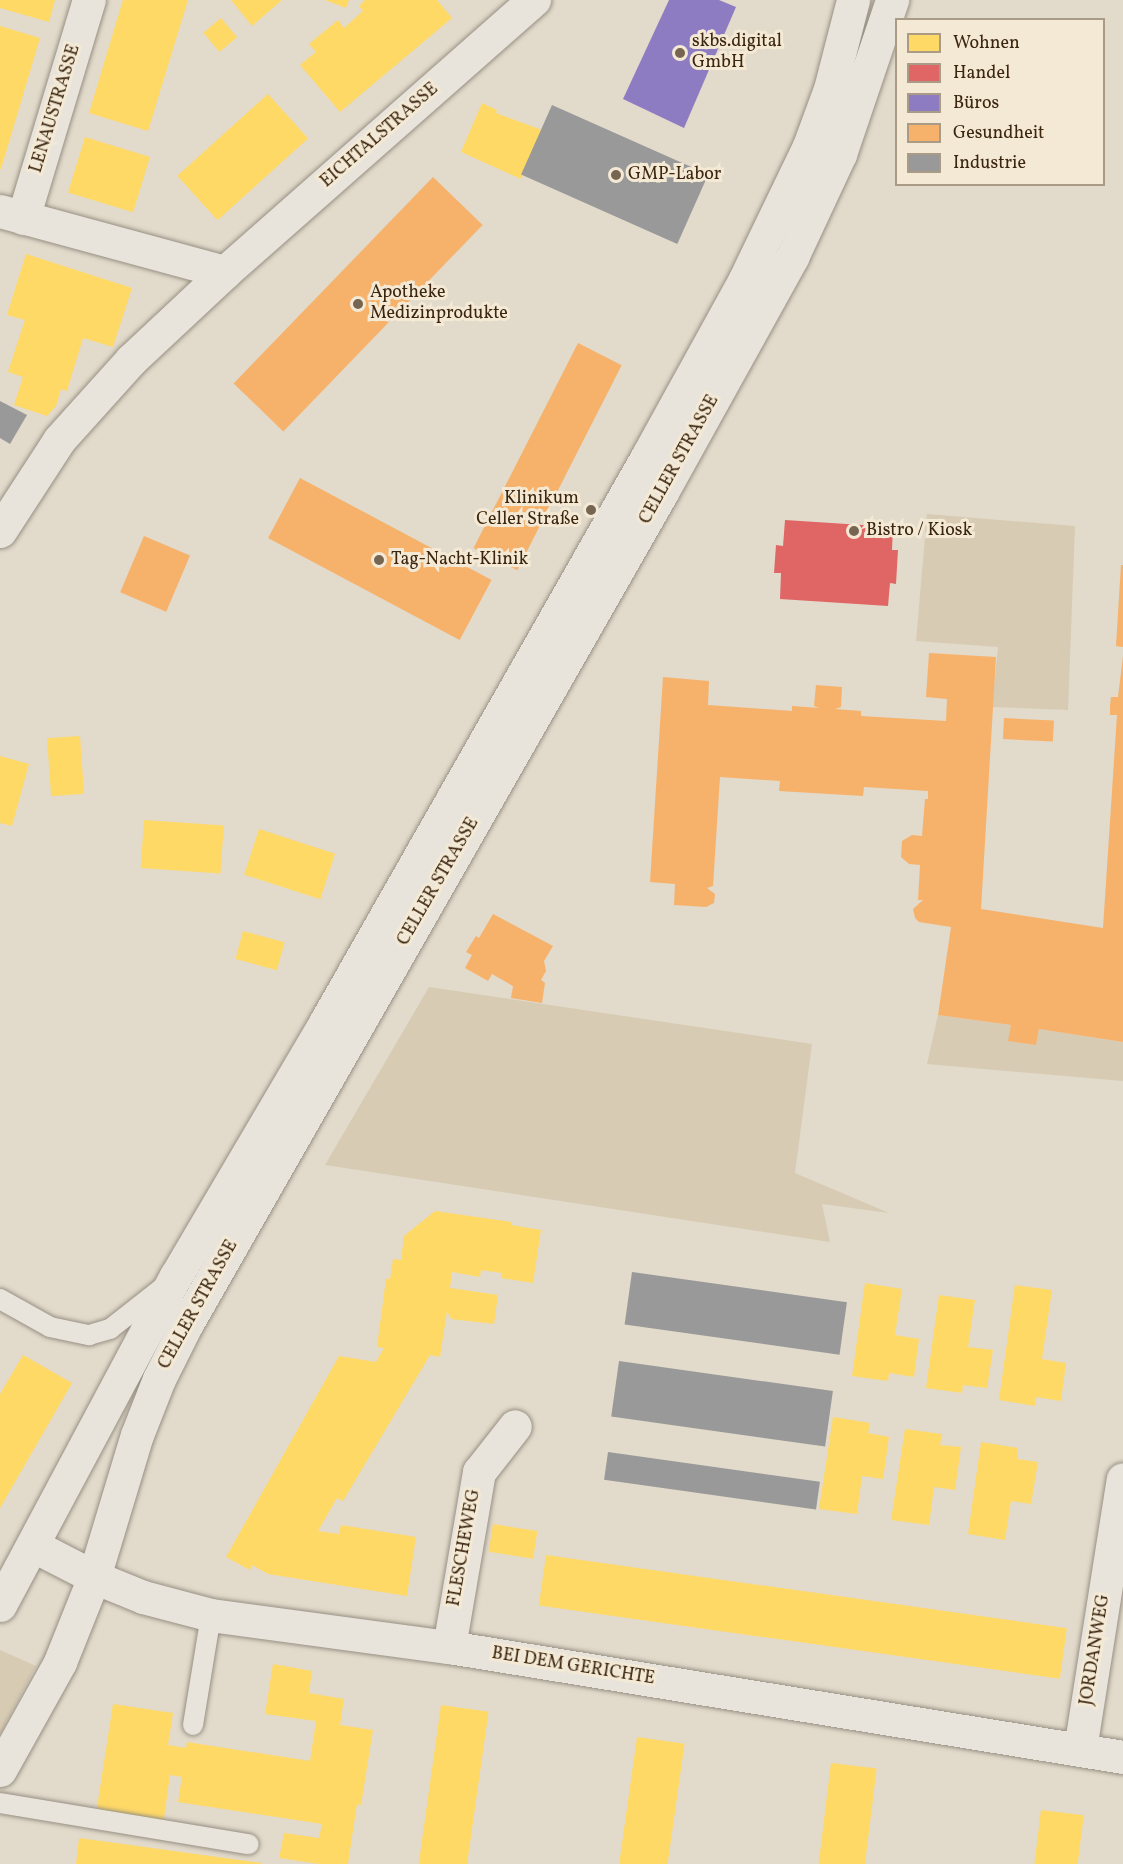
<!DOCTYPE html>
<meta charset="utf-8">
<style>
body{margin:0}
#map{position:relative;width:1123px;height:1864px;overflow:hidden;background:#e2daca;font-family:Vollkorn,serif}
div>[style]{position:absolute}
.green>*{inset:0;background:#d8cbb3}
.homes>*{inset:0;background:#ffd966;transform-origin:0 0}
.shops>*{inset:0;background:#e06666}
.offices>*{inset:0;background:#8e7cc3}
.health>*{inset:0;background:#f6b26b;transform-origin:0 0}
.industry>*{inset:0;background:#999;transform-origin:0 0}
.roads{filter:drop-shadow(0 0 2px #979084) drop-shadow(0 0 2px #979084)}
.service>*{height:20px;margin:-10px;padding:0 10px;transform-origin:10px;border-radius:10px;background:#e8e4dc}
.minor>*{height:33px;margin:-16.5px;padding:0 16.5px;transform-origin:16.5px;border-radius:16.5px;background:#e8e4dc}
.secondary>*{height:33px;margin:-16.5px;padding:0 16.5px;transform-origin:16.5px;border-radius:16.5px;background:#e8e4dc}
.dots>*{width:16px;height:16px;translate:-50% -50%;box-sizing:border-box;border:3px solid #f3e9d5;border-radius:50%}
span{translate:-50% -50%;white-space:nowrap;text-align:center;line-height:1.15;-webkit-text-stroke:6px #f3e9d5;paint-order:stroke}
.poi-label{font-size:18px;color:#3c2610}
.left{translate:0 -50%;text-align:left}
.right{translate:-100% -50%;text-align:right}
.street-label{font-size:18px;color:#3c2610}
.legend{position:absolute;left:895px;top:18px;width:210px;height:168px;box-sizing:border-box;background:#f3e9d5;border:2px solid #aa9b86;margin:0;padding:8px 10px;list-style:none;font-size:18px;color:#3c2610}
.legend li{display:flex;align-items:center;gap:12px;height:30px}
.legend b{width:30px;border:2px solid #aa9b86}
</style>
<div id="map">
<div class="green">
<div style="clip-path:polygon(927px 514px,1075px 526px,1068px 710px,992px 707px,998px 647px,916px 641px)"></div>
<div style="clip-path:polygon(429px 987px,812px 1044px,795px 1173px,889px 1213px,822px 1204px,830px 1242px,325px 1165px)"></div>
<div style="clip-path:polygon(938px 1015px,1011px 1025px,1009px 1041px,1036px 1045px,1039px 1029px,1123px 1042px,1123px 1081px,927px 1064px)"></div>
<div style="clip-path:polygon(0 1650px,36px 1666px,0 1734px)"></div>
</div>
<div class="homes">
<div style="clip-path:polygon(0 0,55px 0,49px 22px,0 8px)"></div>
<div style="clip-path:polygon(123px 0,188px 0,148px 131px,89px 113px)"></div>
<div style="clip-path:polygon(231px 0,282px 0,252px 26px)"></div>
<div style="clip-path:polygon(325px 0,349px 0,346px 8px)"></div>
<div style="clip-path:polygon(365px 0,437px 0,452px 18px,340px 112px,300px 65px,316px 52px,309px 44px,338px 20px,344px 28px,363px 11px,359px 6px)"></div>
<div style="left:221px;top:18px;width:25px;height:23px;rotate:50deg"></div>
<div style="clip-path:polygon(0 26px,40px 38px,1px 169px,0 169px)"></div>
<div style="left:268px;top:94px;width:60px;height:122px;rotate:48deg"></div>
<div style="clip-path:polygon(482px 103px,497px 110px,496px 113px,542px 130px,521px 179px,461px 152px)"></div>
<div style="left:85px;top:137px;width:68px;height:58px;rotate:17deg"></div>
<div style="clip-path:polygon(26px 254px,132px 288px,113px 347px,83px 338px,67px 391px,61px 389px,56px 406px,47px 416px,14px 405px,23px 377px,8px 372px,25px 320px,7px 315px)"></div>
<div style="left:80px;top:736px;width:58px;height:33px;rotate:86deg"></div>
<div style="clip-path:polygon(0 756px,29px 764px,12px 826px,0 823px)"></div>
<div style="left:144px;top:820px;width:80px;height:48px;rotate:4deg"></div>
<div style="left:259px;top:829px;width:80px;height:48px;rotate:18deg"></div>
<div style="left:243px;top:931px;width:43px;height:29px;rotate:15deg"></div>
<div style="clip-path:polygon(435px 1211px,511px 1222px,511px 1225px,541px 1230px,533px 1283px,501px 1278px,502px 1273px,481px 1270px,480px 1277px,452px 1272px,450px 1288px,498px 1295px,494px 1324px,451px 1319px,447px 1311px,440px 1357px,430px 1355px,343px 1501px,337px 1498px,318px 1531px,339px 1534px,341px 1525px,416px 1537px,407px 1596px,268px 1574px,252px 1565px,250px 1570px,226px 1557px,339px 1356px,376px 1362px,384px 1348px,377px 1347px,386px 1279px,390px 1279px,393px 1259px,401px 1260px,404px 1236px)"></div>
<div style="clip-path:polygon(865px 1283px,902px 1289px,895px 1335px,919px 1339px,914px 1377px,889px 1373px,888px 1381px,852px 1376px)"></div>
<div style="clip-path:polygon(1015px 1285px,1052px 1290px,1042px 1359px,1066px 1363px,1061px 1401px,1036px 1397px,1035px 1406px,999px 1400px)"></div>
<div style="clip-path:polygon(939px 1295px,975px 1300px,968px 1347px,993px 1350px,987px 1388px,963px 1385px,962px 1393px,926px 1388px)"></div>
<div style="clip-path:polygon(23px 1355px,72px 1383px,0 1508px,0 1394px)"></div>
<div style="clip-path:polygon(833px 1417px,870px 1423px,868px 1433px,889px 1437px,883px 1479px,862px 1476px,857px 1514px,819px 1509px)"></div>
<div style="clip-path:polygon(905px 1429px,942px 1434px,940px 1445px,961px 1447px,955px 1490px,934px 1487px,929px 1525px,891px 1520px)"></div>
<div style="clip-path:polygon(981px 1442px,1018px 1448px,1017px 1459px,1038px 1462px,1031px 1504px,1011px 1501px,1005px 1540px,968px 1534px)"></div>
<div style="left:493px;top:1524px;width:45px;height:28px;rotate:9deg"></div>
<div style="left:546px;top:1555px;width:526px;height:51px;rotate:8deg"></div>
<div style="clip-path:polygon(273px 1664px,312px 1671px,309px 1693px,344px 1699px,340px 1725px,373px 1730px,361px 1805px,357px 1804px,348px 1864px,319px 1864px,279px 1858px,284px 1833px,319px 1838px,322px 1824px,178px 1802px,182px 1777px,170px 1775px,163px 1825px,96px 1814px,113px 1704px,173px 1713px,168px 1745px,186px 1748px,187px 1742px,310px 1761px,316px 1721px,265px 1714px)"></div>
<div style="left:441px;top:1705px;width:48px;height:161px;rotate:8deg"></div>
<div style="left:637px;top:1737px;width:48px;height:128px;rotate:8deg"></div>
<div style="left:831px;top:1763px;width:46px;height:102px;rotate:7deg"></div>
<div style="left:1041px;top:1810px;width:43px;height:54px;rotate:7deg"></div>
<div style="clip-path:polygon(79px 1838px,262px 1863px,262px 1864px,76px 1864px)"></div>
</div>
<div class="shops">
<div style="clip-path:polygon(785px 520px,893px 527px,892px 550px,898px 550px,896px 584px,890px 583px,888px 606px,780px 599px,781px 573px,774px 573px,776px 545px,783px 546px)"></div>
</div>
<div class="offices">
<div style="clip-path:polygon(669px 0,719px 0,736px 7px,684px 128px,623px 99px)"></div>
</div>
<div class="health">
<div style="left:433px;top:177px;width:69px;height:287px;rotate:44deg"></div>
<div style="left:578px;top:343px;width:49px;height:230px;rotate:27deg"></div>
<div style="left:300px;top:478px;width:217px;height:68px;rotate:28deg"></div>
<div style="left:144px;top:536px;width:50px;height:61px;rotate:23deg"></div>
<div style="clip-path:polygon(1121px 565px,1123px 565px,1123px 647px,1116px 646px)"></div>
<div style="clip-path:polygon(929px 653px,996px 657px,981px 909px,1103px 928px,1117px 715px,1110px 715px,1110px 706px,1111px 697px,1118px 697px,1123px 656px,1123px 1042px,1039px 1029px,1036px 1045px,1008px 1041px,1011px 1025px,938px 1015px,951px 927px,919px 922px,915px 918px,913px 909px,923px 900px,918px 900px,920px 865px,909px 864px,901px 857px,902px 841px,912px 835px,922px 836px,925px 799px,928px 799px,928px 791px,864px 787px,863px 796px,779px 791px,780px 781px,720px 777px,713px 886px,707px 888px,715px 894px,714px 903px,706px 907px,674px 905px,675px 884px,650px 882px,663px 677px,709px 681px,708px 705px,792px 711px,792px 706px,819px 708px,814px 706px,816px 685px,842px 687px,841px 707px,835px 709px,861px 711px,861px 716px,946px 721px,947px 699px,926px 697px)"></div>
<div style="left:1004px;top:718px;width:50px;height:21px;rotate:3deg"></div>
<div style="clip-path:polygon(493px 914px,553px 946px,544px 961px,546px 971px,541px 980px,545px 983px,542px 1003px,511px 998px,513px 986px,492px 974px,488px 981px,465px 968px,472px 955px,466px 952px,476px 936px,479px 938px)"></div>
</div>
<div class="industry">
<div style="left:552px;top:105px;width:171px;height:76px;rotate:24deg"></div>
<div style="clip-path:polygon(0 401px,27px 415px,10px 444px,0 438px)"></div>
<div style="left:632px;top:1272px;width:217px;height:53px;rotate:8deg"></div>
<div style="left:619px;top:1361px;width:216px;height:56px;rotate:8deg"></div>
<div style="left:608px;top:1452px;width:214px;height:28px;rotate:8deg"></div>
</div>
<div class="roads">
<div class="service">
<div style="left:0;top:1299px;width:57px;rotate:29.2deg"></div>
<div style="left:50px;top:1327px;width:40px;rotate:12deg"></div>
<div style="left:89px;top:1335px;width:22px;rotate:-16deg"></div>
<div style="left:110px;top:1329px;width:65px;rotate:-38.1deg"></div>
<div style="left:193px;top:1725px;width:111px;rotate:-80.7deg"></div>
<div style="left:0;top:1803px;width:252px;rotate:9.4deg"></div>
</div>
<div class="minor">
<div style="left:0;top:211px;width:233px;rotate:15.2deg"></div>
<div style="left:225px;top:272px;width:412px;rotate:-41.4deg"></div>
<div style="left:23px;top:218px;width:228px;rotate:-73.2deg"></div>
<div style="left:0;top:531px;width:108px;rotate:-57deg"></div>
<div style="left:59px;top:440px;width:108px;rotate:-48deg"></div>
<div style="left:131px;top:360px;width:129px;rotate:-43.1deg"></div>
<div style="left:34px;top:1546px;width:68px;rotate:27.3deg"></div>
<div style="left:94px;top:1577px;width:53px;rotate:22.2deg"></div>
<div style="left:143px;top:1597px;width:70px;rotate:14.8deg"></div>
<div style="left:211px;top:1615px;width:240px;rotate:7.7deg"></div>
<div style="left:449px;top:1647px;width:683px;rotate:9.27deg"></div>
<div style="left:449px;top:1647px;width:178px;rotate:-80.3deg"></div>
<div style="left:479px;top:1472px;width:58px;rotate:-52deg"></div>
<div style="left:1080px;top:1749px;width:273px;rotate:-81deg"></div>
</div>
<div class="secondary">
<div style="left:0;top:1605px;width:373px;rotate:-61.9deg"></div>
<div style="left:176px;top:1276px;width:296px;rotate:-59.5deg"></div>
<div style="left:326px;top:1021px;width:651px;rotate:-60.36deg"></div>
<div style="left:648px;top:455px;width:199px;rotate:-61.1deg"></div>
<div style="left:744px;top:281px;width:150px;rotate:-64.3deg"></div>
<div style="left:809px;top:146px;width:61px;rotate:-69.8deg"></div>
<div style="left:830px;top:89px;width:92px;rotate:-75.5deg"></div>
<div style="left:0;top:1770px;width:124px;rotate:-60.9deg"></div>
<div style="left:60px;top:1662px;width:92px;rotate:-68.2deg"></div>
<div style="left:94px;top:1577px;width:148px;rotate:-73.2deg"></div>
<div style="left:137px;top:1435px;width:60px;rotate:-68.6deg"></div>
<div style="left:159px;top:1379px;width:58px;rotate:-63.4deg"></div>
<div style="left:185px;top:1327px;width:962px;rotate:-60.26deg"></div>
<div style="left:662px;top:492px;width:269px;rotate:-61deg"></div>
<div style="left:792px;top:257px;width:114px;rotate:-65deg"></div>
<div style="left:840px;top:154px;width:163px;rotate:-71.3deg"></div>
</div>
</div>
<div class="dots">
<div style="left:680px;top:53px;background:#766551"></div>
<div style="left:616px;top:175px;background:#766551"></div>
<div style="left:358px;top:304px;background:#766551"></div>
<div style="left:591px;top:510px;background:#766551"></div>
<div style="left:854px;top:531px;background:#766551"></div>
<div style="left:379px;top:560px;background:#766551"></div>
</div>
<div class="poi-label">
<span class="left" style="left:692px;top:53px">skbs.digital<br>GmbH</span>
<span class="left" style="left:628px;top:175px">GMP-Labor</span>
<span class="left" style="left:370px;top:304px">Apotheke<br>Medizinprodukte</span>
<span class="right" style="left:579px;top:510px">Klinikum<br>Celler Straße</span>
<span class="left" style="left:866px;top:531px">Bistro / Kiosk</span>
<span class="left" style="left:391px;top:560px">Tag-Nacht-Klinik</span>
</div>
<div class="street-label">
<span style="left:56px;top:109px;rotate:-73deg">LENAUSTRASSE</span>
<span style="left:380px;top:136px;rotate:-41deg">EICHTALSTRASSE</span>
<span style="left:680px;top:460px;rotate:-61deg">CELLER STRASSE</span>
<span style="left:439px;top:882px;rotate:-60deg">CELLER STRASSE</span>
<span style="left:199px;top:1305px;rotate:-61deg">CELLER STRASSE</span>
<span style="left:465px;top:1548px;rotate:-80deg">FLESCHEWEG</span>
<span style="left:1096px;top:1650px;rotate:-81deg">JORDANWEG</span>
<span style="left:573px;top:1667px;rotate:9deg">BEI DEM GERICHTE</span>
</div>
<ul class="legend">
<li><b style="height:16px;background:#ffd966"></b>Wohnen</li>
<li><b style="height:16px;background:#e06666"></b>Handel</li>
<li><b style="height:16px;background:#8e7cc3"></b>Büros</li>
<li><b style="height:16px;background:#f6b26b"></b>Gesundheit</li>
<li><b style="height:16px;background:#999"></b>Industrie</li>
</ul>
</div>
